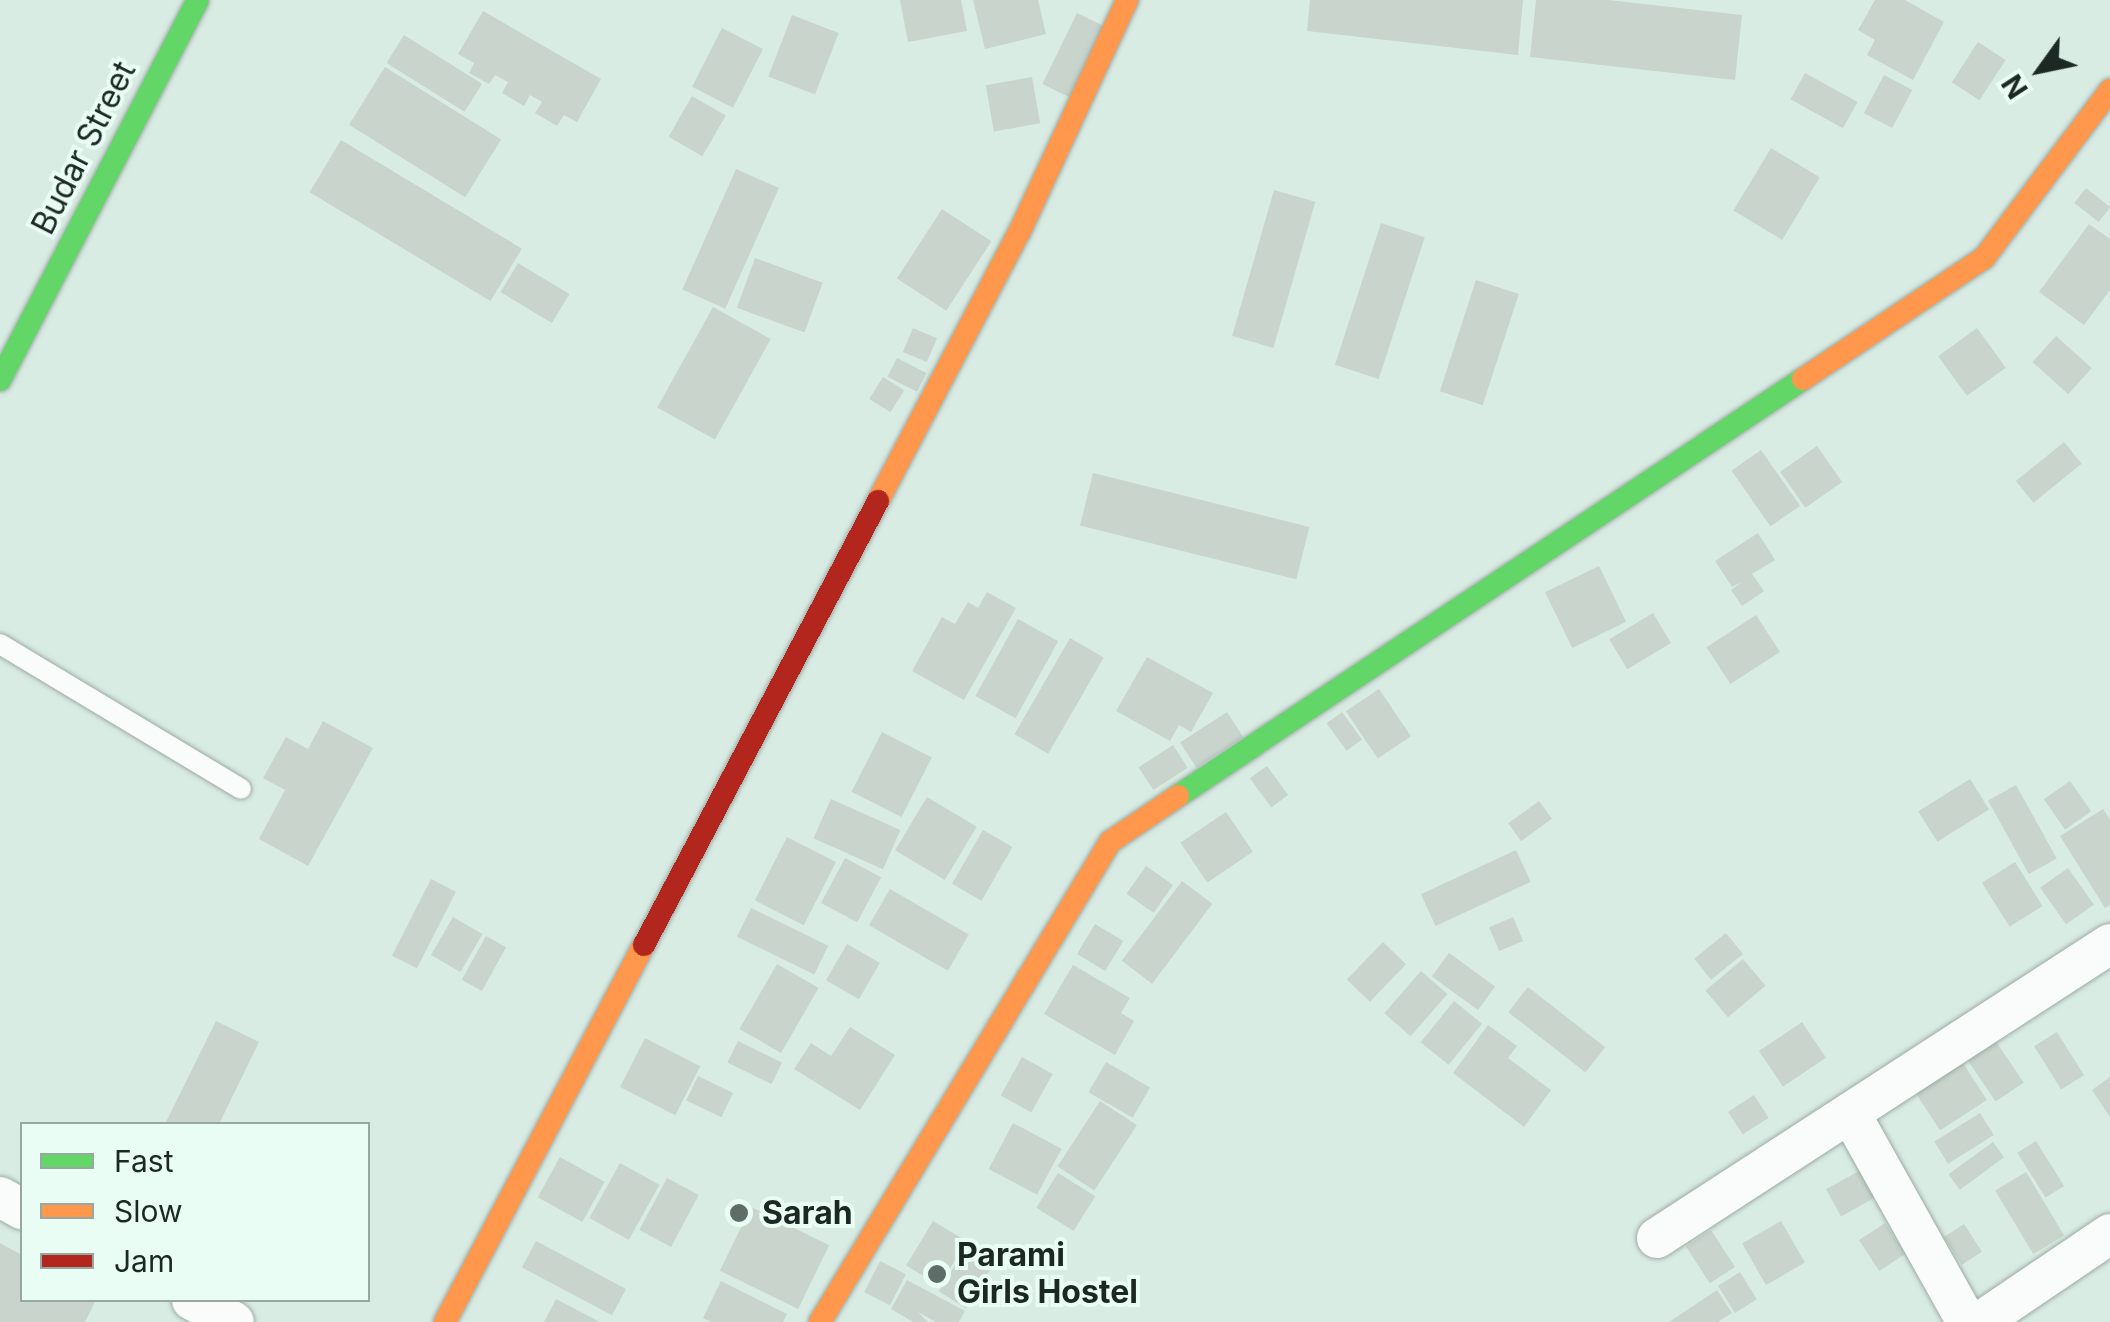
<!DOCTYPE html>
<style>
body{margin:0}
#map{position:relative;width:2110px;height:1322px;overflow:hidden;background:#d9ece4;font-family:Inter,sans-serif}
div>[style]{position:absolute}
.building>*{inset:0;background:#c8d4cc;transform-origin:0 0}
.roads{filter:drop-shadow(0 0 2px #9caca5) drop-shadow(0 0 2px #9caca5)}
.lane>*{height:20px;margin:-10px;padding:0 10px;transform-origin:10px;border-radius:10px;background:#f9fcfb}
.street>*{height:40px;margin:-20px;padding:0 20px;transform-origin:20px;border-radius:20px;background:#f9fcfb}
.fast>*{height:22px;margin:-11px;padding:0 11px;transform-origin:11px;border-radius:11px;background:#63d668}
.slow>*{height:22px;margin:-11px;padding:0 11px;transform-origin:11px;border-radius:11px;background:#ff974d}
.jam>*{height:22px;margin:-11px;padding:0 11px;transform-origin:11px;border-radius:11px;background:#b3261e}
.dots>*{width:28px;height:28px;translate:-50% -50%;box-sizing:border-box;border:5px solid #e9fdf4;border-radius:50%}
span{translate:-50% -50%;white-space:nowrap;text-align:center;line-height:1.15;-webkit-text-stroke:8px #e9fdf4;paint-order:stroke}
.street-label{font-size:32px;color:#1b2823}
.poi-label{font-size:32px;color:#1b2823;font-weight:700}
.left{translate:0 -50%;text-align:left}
.legend{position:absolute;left:20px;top:1122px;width:350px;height:180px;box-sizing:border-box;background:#e9fdf4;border:2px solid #97a8a0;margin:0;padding:12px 18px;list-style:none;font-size:30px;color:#1b2823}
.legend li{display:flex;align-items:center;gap:20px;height:50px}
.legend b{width:50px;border:2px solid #97a8a0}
.north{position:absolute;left:1990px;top:20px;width:100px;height:100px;-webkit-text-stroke:8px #e9fdf4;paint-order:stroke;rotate:237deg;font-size:28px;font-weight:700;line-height:40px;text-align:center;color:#1b2823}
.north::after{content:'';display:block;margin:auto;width:35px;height:45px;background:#1b2823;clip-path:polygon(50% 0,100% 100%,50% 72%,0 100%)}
</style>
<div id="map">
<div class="building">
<div style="clip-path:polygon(900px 0,961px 0,967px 31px,908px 42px)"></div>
<div style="clip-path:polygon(973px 0,1038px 0,1046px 34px,985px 49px)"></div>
<div style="clip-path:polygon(1310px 0,1523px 0,1518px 55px,1307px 31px)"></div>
<div style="clip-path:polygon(1536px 0,1608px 0,1742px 15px,1735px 80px,1530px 57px)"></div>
<div style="clip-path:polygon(1875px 0,1905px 0,1944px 22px,1913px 80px,1867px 55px,1875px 40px,1858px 30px)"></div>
<div style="clip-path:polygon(483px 11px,601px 79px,577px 122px,564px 115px,557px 126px,535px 113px,542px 102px,530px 95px,524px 106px,502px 93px,508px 82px,495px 75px,489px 84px,469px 73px,474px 63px,458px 54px)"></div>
<div style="left:1077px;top:13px;width:34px;height:79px;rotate:26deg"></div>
<div style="left:792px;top:15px;width:50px;height:66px;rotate:21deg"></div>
<div style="left:722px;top:28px;width:46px;height:66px;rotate:27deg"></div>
<div style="left:404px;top:35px;width:92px;height:33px;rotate:32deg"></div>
<div style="left:1978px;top:42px;width:33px;height:48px;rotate:33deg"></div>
<div style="left:385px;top:67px;width:137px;height:68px;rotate:32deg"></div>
<div style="left:1805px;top:73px;width:60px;height:30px;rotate:29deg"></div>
<div style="left:1884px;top:75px;width:32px;height:43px;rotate:28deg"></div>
<div style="left:1032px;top:77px;width:47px;height:47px;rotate:80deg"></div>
<div style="left:692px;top:96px;width:39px;height:47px;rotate:30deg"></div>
<div style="left:341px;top:140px;width:211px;height:61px;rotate:31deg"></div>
<div style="left:1771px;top:148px;width:57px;height:73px;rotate:31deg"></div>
<div style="left:736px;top:169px;width:47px;height:132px;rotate:24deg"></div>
<div style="left:2086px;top:188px;width:31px;height:19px;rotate:38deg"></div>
<div style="left:1274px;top:190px;width:43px;height:152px;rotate:16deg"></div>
<div style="left:942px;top:209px;width:59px;height:83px;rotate:33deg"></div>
<div style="left:1381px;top:223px;width:46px;height:149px;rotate:18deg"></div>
<div style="clip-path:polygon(2089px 224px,2110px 239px,2110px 290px,2084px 325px,2039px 292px)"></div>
<div style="left:755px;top:258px;width:72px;height:53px;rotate:20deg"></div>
<div style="left:518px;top:263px;width:60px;height:34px;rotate:31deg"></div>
<div style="left:1476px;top:280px;width:45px;height:117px;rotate:18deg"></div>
<div style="left:713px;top:307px;width:66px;height:115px;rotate:29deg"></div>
<div style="left:913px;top:328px;width:26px;height:26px;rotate:23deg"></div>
<div style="left:1977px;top:328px;width:49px;height:48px;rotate:54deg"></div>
<div style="left:2056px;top:336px;width:48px;height:35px;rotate:42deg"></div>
<div style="left:897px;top:358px;width:33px;height:21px;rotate:27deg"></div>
<div style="left:883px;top:377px;width:25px;height:26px;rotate:32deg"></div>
<div style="left:2064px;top:442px;width:28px;height:62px;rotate:51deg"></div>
<div style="left:1817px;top:446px;width:44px;height:45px;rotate:55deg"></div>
<div style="left:1761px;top:450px;width:68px;height:36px;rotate:55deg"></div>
<div style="left:1093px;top:473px;width:223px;height:54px;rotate:14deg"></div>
<div style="clip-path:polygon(1758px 533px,1775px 560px,1752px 574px,1764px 591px,1742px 606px,1731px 590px,1742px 582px,1732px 587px,1715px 561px)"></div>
<div style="left:1599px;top:566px;width:62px;height:60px;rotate:64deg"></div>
<div style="clip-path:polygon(987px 592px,1016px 608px,964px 700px,912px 671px,942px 617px,955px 624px,968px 602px,978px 608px)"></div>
<div style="left:1653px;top:613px;width:35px;height:51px;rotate:59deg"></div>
<div style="left:1756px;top:615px;width:44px;height:59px;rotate:57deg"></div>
<div style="left:1018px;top:619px;width:46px;height:88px;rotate:29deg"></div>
<div style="left:1070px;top:638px;width:39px;height:111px;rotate:30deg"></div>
<div style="clip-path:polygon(1147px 657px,1213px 693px,1191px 732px,1179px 725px,1170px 741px,1116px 711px)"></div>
<div style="left:1379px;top:689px;width:57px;height:40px;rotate:56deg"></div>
<div style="left:1227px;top:712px;width:30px;height:56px;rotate:57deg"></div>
<div style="left:1342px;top:712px;width:34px;height:19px;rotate:54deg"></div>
<div style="clip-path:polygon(323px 721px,373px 748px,308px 866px,259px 839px,285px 790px,263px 778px,286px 737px,308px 749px)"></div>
<div style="left:882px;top:732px;width:56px;height:67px;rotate:27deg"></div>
<div style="left:1173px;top:745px;width:27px;height:41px;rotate:57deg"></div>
<div style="left:1267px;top:766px;width:36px;height:21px;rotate:54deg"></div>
<div style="left:1970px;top:779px;width:36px;height:61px;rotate:58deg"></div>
<div style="left:2070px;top:781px;width:37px;height:32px;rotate:55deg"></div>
<div style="left:2016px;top:785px;width:84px;height:32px;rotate:61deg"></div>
<div style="left:927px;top:797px;width:58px;height:62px;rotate:31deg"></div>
<div style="left:831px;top:799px;width:76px;height:43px;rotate:24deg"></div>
<div style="left:1539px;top:801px;width:22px;height:38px;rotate:54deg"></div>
<div style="clip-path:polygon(2103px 809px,2110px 819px,2110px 905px,2105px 908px,2060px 836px)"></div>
<div style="left:1226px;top:812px;width:48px;height:55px;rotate:56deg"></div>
<div style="left:983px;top:830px;width:34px;height:62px;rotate:30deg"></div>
<div style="left:787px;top:837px;width:55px;height:71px;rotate:27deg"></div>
<div style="left:1516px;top:850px;width:35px;height:105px;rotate:65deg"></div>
<div style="left:845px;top:858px;width:41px;height:51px;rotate:28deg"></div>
<div style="left:2015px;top:862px;width:52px;height:39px;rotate:58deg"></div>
<div style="left:1146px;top:866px;width:33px;height:34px;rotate:35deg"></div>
<div style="left:2068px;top:868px;width:45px;height:34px;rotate:55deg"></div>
<div style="left:431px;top:879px;width:28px;height:86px;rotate:27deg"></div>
<div style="left:1182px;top:881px;width:38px;height:100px;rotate:37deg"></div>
<div style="left:890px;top:889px;width:91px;height:42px;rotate:30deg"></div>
<div style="left:751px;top:908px;width:86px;height:32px;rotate:26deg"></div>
<div style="left:453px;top:917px;width:34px;height:44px;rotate:30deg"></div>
<div style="left:1513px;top:917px;width:26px;height:26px;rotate:67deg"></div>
<div style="left:1095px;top:924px;width:33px;height:35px;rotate:31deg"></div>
<div style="left:1726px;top:933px;width:27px;height:41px;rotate:51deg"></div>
<div style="left:486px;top:936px;width:23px;height:50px;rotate:29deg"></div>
<div style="left:1383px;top:942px;width:32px;height:52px;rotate:44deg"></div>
<div style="left:847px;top:944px;width:38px;height:42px;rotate:30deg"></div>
<div style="left:1449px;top:953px;width:57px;height:29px;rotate:36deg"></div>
<div style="left:1743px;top:959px;width:35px;height:49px;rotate:50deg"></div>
<div style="left:777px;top:964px;width:48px;height:75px;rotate:30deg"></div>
<div style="clip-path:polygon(1073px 965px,1130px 998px,1121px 1013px,1134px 1021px,1115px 1055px,1044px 1014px)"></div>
<div style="left:1421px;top:971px;width:35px;height:56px;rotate:41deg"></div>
<div style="left:1528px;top:987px;width:98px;height:32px;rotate:38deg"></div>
<div style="left:1454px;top:1001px;width:36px;height:53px;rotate:39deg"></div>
<div style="clip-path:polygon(216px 1021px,259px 1042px,219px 1124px,165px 1124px)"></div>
<div style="left:1802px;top:1022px;width:43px;height:52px;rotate:56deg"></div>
<div style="clip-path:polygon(1488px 1025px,1517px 1046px,1508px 1058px,1551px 1090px,1524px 1127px,1453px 1073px)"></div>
<div style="clip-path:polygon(850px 1027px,895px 1055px,860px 1110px,794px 1069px,811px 1043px,831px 1056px)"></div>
<div style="left:2057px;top:1032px;width:51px;height:27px;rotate:58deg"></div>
<div style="left:1993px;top:1037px;width:55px;height:34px;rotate:56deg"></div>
<div style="left:645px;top:1038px;width:62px;height:55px;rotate:27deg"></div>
<div style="left:738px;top:1041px;width:49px;height:24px;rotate:26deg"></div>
<div style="left:1022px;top:1057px;width:35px;height:44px;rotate:29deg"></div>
<div style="left:1106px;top:1062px;width:51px;height:35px;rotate:30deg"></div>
<div style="left:1963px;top:1063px;width:44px;height:56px;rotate:57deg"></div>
<div style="left:698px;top:1076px;width:39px;height:27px;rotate:26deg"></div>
<div style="clip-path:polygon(2110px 1077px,2110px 1117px,2092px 1090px)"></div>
<div style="left:1754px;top:1095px;width:27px;height:31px;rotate:57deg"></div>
<div style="left:1100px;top:1101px;width:44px;height:78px;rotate:33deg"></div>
<div style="left:1980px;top:1113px;width:26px;height:54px;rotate:58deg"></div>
<div style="left:1013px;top:1123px;width:55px;height:52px;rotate:28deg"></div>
<div style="left:2036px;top:1141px;width:53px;height:22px;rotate:58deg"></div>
<div style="left:1993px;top:1142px;width:19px;height:55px;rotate:54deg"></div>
<div style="left:560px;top:1157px;width:51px;height:46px;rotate:29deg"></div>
<div style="left:620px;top:1163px;width:45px;height:63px;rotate:29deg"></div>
<div style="left:1868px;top:1166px;width:31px;height:48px;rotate:61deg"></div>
<div style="left:2026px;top:1172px;width:74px;height:36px;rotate:59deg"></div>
<div style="left:1058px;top:1173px;width:44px;height:41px;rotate:32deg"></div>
<div style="left:667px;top:1178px;width:36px;height:59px;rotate:28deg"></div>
<div style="left:751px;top:1207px;width:87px;height:71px;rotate:26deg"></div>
<div style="left:933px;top:1221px;width:39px;height:52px;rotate:31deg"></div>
<div style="left:1781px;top:1221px;width:48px;height:45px;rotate:60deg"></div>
<div style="left:1885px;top:1223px;width:37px;height:31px;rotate:57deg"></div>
<div style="left:1964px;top:1224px;width:33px;height:24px;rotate:57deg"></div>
<div style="left:1711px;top:1230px;width:44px;height:30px;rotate:57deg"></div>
<div style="left:536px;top:1241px;width:102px;height:30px;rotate:28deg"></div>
<div style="clip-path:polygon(0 1243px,22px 1255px,22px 1300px,96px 1300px,85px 1322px,0 1322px)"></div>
<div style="left:969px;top:1243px;width:32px;height:57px;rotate:32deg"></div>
<div style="left:880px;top:1261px;width:29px;height:35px;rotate:27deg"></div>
<div style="left:1740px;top:1272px;width:32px;height:26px;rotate:58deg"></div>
<div style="clip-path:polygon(907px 1280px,965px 1311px,959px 1322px,936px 1322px,918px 1312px,928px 1322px,913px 1322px,891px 1309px)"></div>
<div style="clip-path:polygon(721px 1281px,787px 1314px,783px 1322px,711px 1322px,703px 1318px)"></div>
<div style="clip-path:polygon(1717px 1290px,1732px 1313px,1718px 1322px,1669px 1322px)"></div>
<div style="clip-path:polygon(556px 1299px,600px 1322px,544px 1322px)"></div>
</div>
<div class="roads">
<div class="lane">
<div style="left:0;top:644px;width:281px;rotate:31deg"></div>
</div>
<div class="street">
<div style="left:1850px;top:1113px;width:240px;rotate:60.8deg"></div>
<div style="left:0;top:1197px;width:25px;rotate:29deg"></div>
<div style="left:1657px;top:1238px;width:540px;rotate:-32.98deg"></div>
<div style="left:192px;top:1300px;width:47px;rotate:27.6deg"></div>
<div style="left:1980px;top:1322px;width:157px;rotate:-34.1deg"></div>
</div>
<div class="fast">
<div style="left:0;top:380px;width:428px;rotate:-62.5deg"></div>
<div style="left:1178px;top:796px;width:751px;rotate:-33.71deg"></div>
</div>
<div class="slow">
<div style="left:1803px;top:379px;width:218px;rotate:-33.8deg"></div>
<div style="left:1984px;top:258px;width:210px;rotate:-53.1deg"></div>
<div style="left:878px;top:501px;width:305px;rotate:-62.3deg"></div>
<div style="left:1020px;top:231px;width:255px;rotate:-65.1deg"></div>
<div style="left:445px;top:1322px;width:426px;rotate:-62.2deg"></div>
<div style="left:820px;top:1322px;width:561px;rotate:-58.86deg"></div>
<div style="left:1110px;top:842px;width:82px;rotate:-34.1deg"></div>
</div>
<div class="jam">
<div style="left:644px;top:945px;width:502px;rotate:-62.21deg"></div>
</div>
</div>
<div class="dots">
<div style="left:739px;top:1213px;background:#5e6d67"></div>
<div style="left:937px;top:1274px;background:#5e6d67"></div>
</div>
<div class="street-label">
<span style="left:84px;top:148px;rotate:-63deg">Budar Street</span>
</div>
<div class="poi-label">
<span class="left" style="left:762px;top:1213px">Sarah</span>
<span class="left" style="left:957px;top:1274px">Parami<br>Girls Hostel</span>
</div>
<ul class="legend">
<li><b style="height:12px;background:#63d668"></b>Fast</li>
<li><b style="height:12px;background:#ff974d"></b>Slow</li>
<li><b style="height:12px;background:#b3261e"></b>Jam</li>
</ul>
<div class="north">N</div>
</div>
